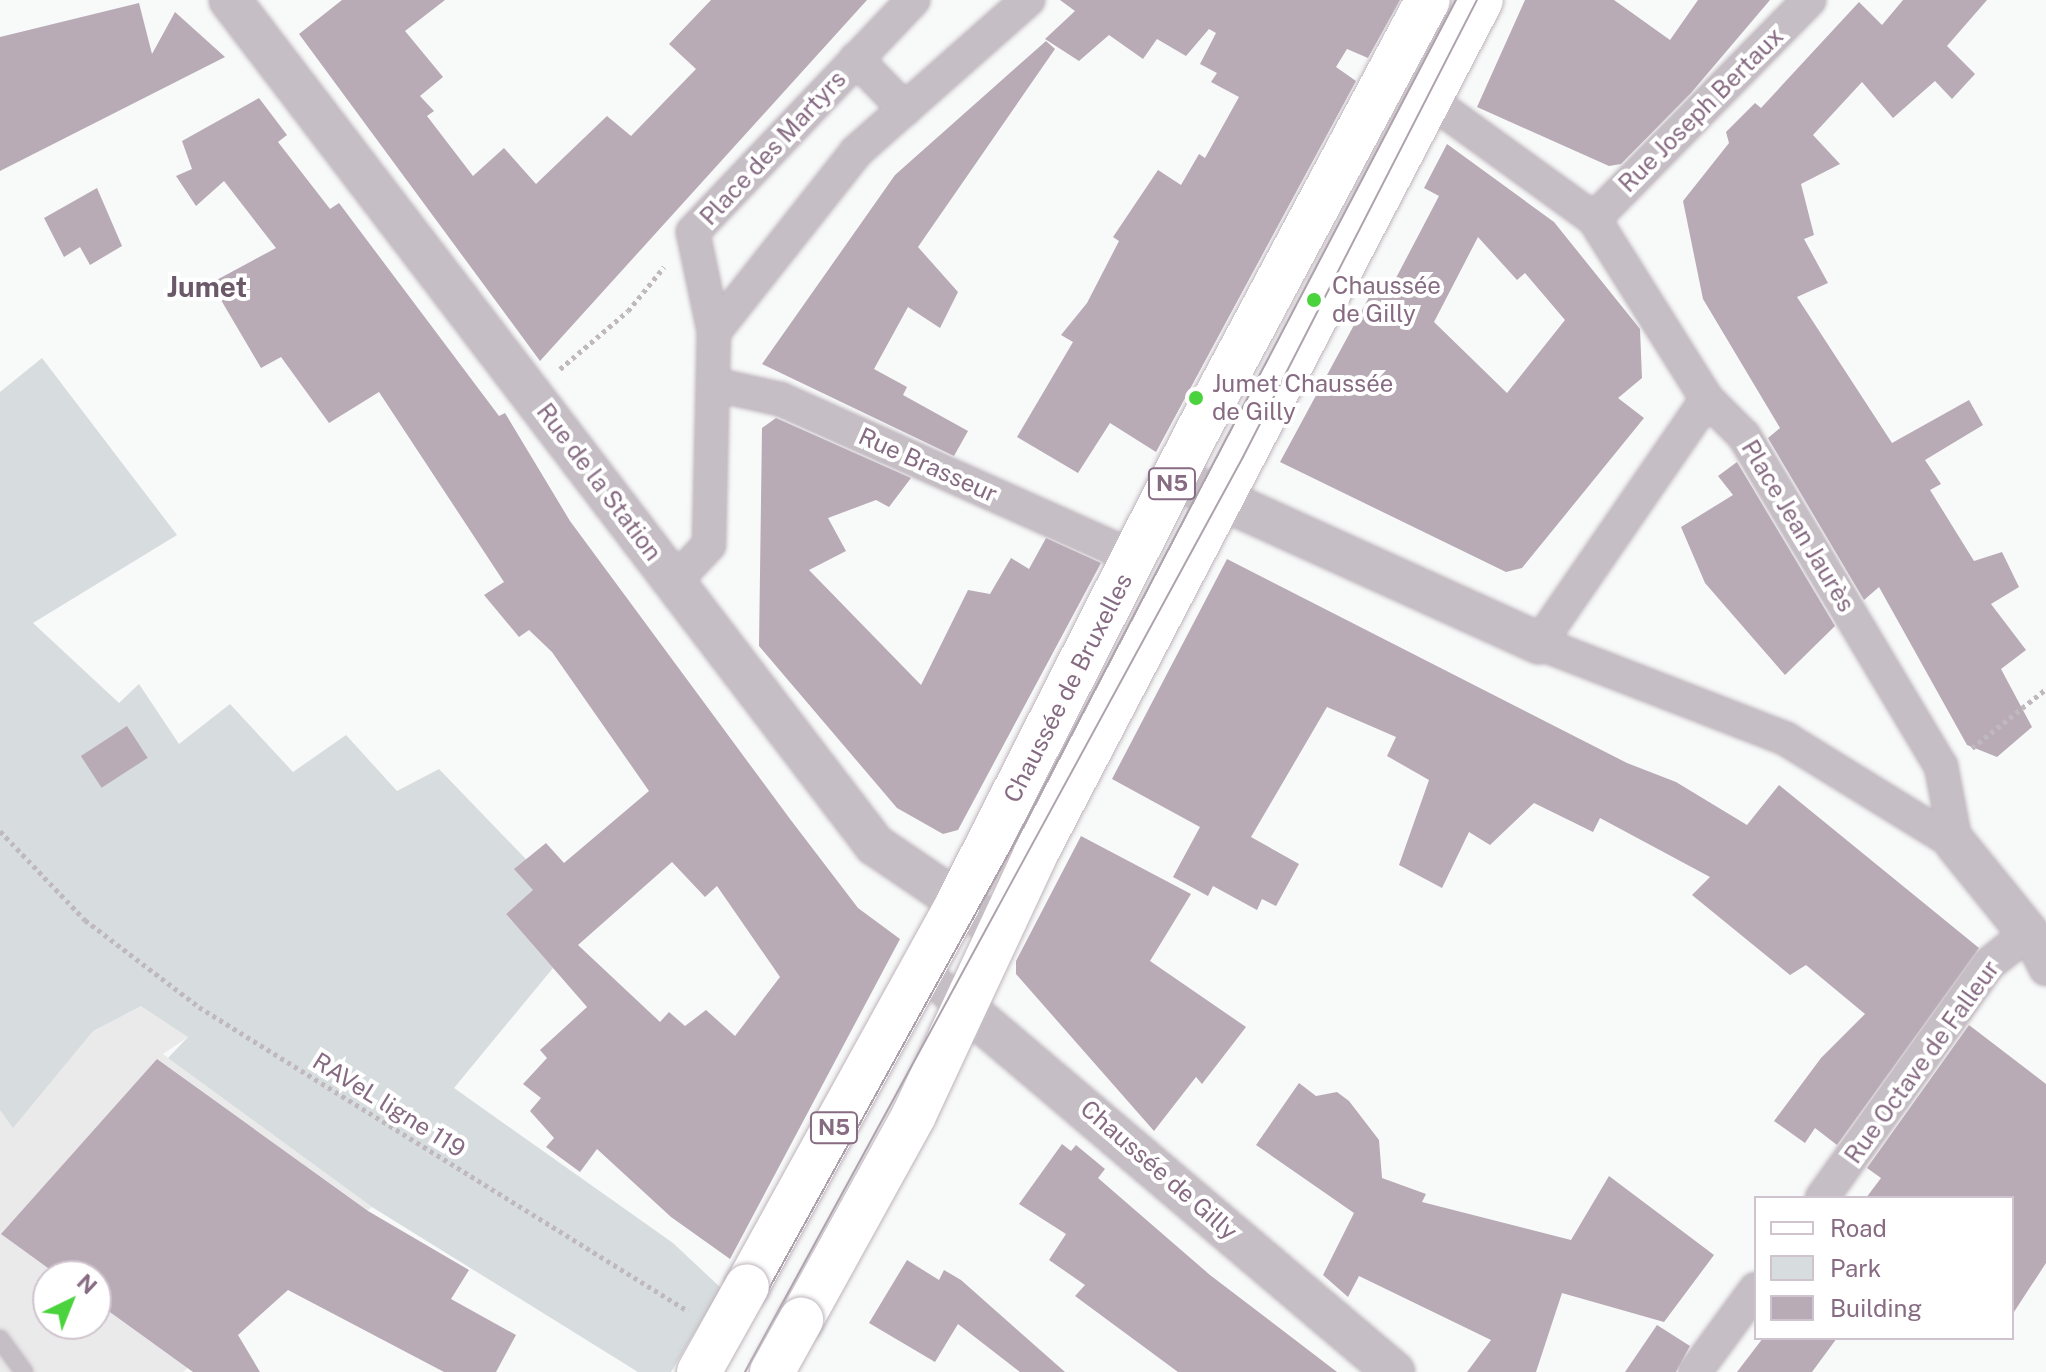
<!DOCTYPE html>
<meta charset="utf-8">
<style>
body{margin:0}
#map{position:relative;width:2046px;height:1372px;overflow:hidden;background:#f8f9f9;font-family:"Public Sans",sans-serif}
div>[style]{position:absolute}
.built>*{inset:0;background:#ebeaeb}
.green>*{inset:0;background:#d7dcde}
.building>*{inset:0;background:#b8abb6;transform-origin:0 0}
.path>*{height:5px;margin-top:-2.5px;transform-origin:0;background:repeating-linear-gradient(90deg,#bfb9be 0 4px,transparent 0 8px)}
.roads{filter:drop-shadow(0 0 2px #bdb4bb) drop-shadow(0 0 2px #bdb4bb)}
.service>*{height:16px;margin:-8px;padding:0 8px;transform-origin:8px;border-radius:8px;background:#c6bec5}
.minor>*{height:32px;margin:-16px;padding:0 16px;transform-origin:16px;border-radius:16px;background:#c6bec5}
.tertiary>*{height:40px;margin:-20px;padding:0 20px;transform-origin:20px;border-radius:20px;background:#c6bec5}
.primary>*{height:44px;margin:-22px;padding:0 22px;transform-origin:22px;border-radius:22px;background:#fff}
.tram>*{height:2px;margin:-1px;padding:0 1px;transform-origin:1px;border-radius:1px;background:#aea3ac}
.bridges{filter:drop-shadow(0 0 2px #bdb4bb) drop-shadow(0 0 2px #bdb4bb)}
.primary-bridge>*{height:44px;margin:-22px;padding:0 22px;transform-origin:22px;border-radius:22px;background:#fff}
.dots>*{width:22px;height:22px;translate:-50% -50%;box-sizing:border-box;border:4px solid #fff;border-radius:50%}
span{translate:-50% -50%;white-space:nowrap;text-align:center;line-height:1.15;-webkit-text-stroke:8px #fff;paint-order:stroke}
.shield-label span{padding:2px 6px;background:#fff;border:2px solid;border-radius:6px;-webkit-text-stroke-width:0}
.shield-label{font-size:22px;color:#866b82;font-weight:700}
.street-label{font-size:24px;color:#866b82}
.poi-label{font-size:24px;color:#866b82}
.left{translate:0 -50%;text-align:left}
.quarter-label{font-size:28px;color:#6b5969;font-weight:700}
.legend{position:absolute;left:1754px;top:1196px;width:260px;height:144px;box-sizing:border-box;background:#fff;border:2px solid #cfc4cd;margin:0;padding:10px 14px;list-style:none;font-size:24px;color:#866b82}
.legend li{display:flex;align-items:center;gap:16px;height:40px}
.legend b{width:40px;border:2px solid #cfc4cd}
.north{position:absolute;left:32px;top:1260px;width:80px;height:80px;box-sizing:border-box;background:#fff;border:2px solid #cfc4cd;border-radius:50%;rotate:43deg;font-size:22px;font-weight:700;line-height:32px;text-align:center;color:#866b82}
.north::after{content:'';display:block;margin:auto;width:28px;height:36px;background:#4bd33e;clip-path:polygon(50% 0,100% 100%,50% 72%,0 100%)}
</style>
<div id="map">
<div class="built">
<div style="clip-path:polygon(evenodd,0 897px,188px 1037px,163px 1054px,372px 1207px,183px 1372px,0 1372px,0 897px,48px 1276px,96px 1276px,96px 1324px,48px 1324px,48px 1276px)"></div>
</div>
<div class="green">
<div style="clip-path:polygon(42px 358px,177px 535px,33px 623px,119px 703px,139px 684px,179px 744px,230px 704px,293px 772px,346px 735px,397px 791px,439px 769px,546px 880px,506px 914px,553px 968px,454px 1088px,673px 1243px,721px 1288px,671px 1372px,638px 1372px,372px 1207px,168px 1058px,188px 1037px,141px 1006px,93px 1031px,13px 1128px,0 1110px,0 392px)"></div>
</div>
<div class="building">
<div style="clip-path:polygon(342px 0,445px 0,405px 31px,443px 77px,420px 96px,434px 111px,427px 116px,473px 176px,504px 148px,536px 184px,607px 116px,631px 136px,696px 69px,669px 44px,711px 0,867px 0,540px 361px,299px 34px)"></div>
<div style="clip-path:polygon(1060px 0,1400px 0,1368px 58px,1347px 49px,1336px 67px,1356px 81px,1156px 452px,1110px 423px,1078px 473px,1017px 437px,1073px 342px,1061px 335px,1087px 303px,1119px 241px,1113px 237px,1158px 170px,1181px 185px,1199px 154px,1205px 158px,1239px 97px,1211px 82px,1217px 73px,1200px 64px,1216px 33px,1209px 29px,1186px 56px,1157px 39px,1143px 59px,1109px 35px,1079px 61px,1045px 39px,1075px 11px)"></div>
<div style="clip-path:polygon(1525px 0,1614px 0,1670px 40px,1698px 0,1770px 0,1691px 93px,1621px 164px,1609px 166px,1477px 107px)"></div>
<div style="clip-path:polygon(1903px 0,1987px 0,1947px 46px,1975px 74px,1952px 99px,1935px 81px,1893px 118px,1862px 82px,1813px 135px,1840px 164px,1801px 184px,1814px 235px,1804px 239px,1828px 283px,1797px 297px,1892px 443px,1969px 400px,1983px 425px,1925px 460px,1941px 484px,1930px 490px,1974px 561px,2002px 552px,2019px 587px,1991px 604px,2026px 650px,2001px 669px,2032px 727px,1997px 757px,1967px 745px,1879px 587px,1864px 600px,1768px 438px,1780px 428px,1703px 299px,1683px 201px,1729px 143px,1726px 132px,1755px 103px,1761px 108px,1859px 2px,1882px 25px)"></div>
<div style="clip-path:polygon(139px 3px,152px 54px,175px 12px,225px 57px,0 171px,0 37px)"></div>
<div style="clip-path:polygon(1046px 41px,1055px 49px,918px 247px,958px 292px,940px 328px,908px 307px,874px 369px,907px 387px,903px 395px,968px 431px,954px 456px,762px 364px,895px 175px)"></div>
<div style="clip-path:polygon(evenodd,259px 98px,287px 135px,278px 142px,330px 209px,339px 203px,499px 416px,505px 413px,570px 521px,790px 819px,858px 908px,900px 939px,730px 1259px,671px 1217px,597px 1149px,580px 1172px,546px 1147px,554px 1138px,530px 1111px,541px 1098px,523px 1084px,547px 1058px,540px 1050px,587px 1007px,506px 914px,533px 890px,514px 869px,546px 843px,564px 863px,649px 791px,552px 652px,529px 630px,519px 637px,484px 595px,504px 582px,379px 392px,329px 423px,281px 357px,261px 368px,211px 283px,276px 248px,224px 181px,196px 206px,176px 176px,192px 169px,182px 141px,259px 98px,672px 862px,705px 897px,717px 886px,780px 977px,735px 1036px,706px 1010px,685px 1026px,669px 1012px,660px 1022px,578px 945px,672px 862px)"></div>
<div style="clip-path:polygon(evenodd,1447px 144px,1554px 222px,1640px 329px,1642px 378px,1618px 398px,1644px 418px,1522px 568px,1506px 572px,1280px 462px,1374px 288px,1387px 295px,1417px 238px,1439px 196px,1424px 188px,1447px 144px,1478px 237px,1517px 280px,1525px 273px,1565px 320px,1507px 393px,1434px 322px,1478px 237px)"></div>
<div style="clip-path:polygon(97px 188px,122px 246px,90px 265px,80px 247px,64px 257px,44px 218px)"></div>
<div style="clip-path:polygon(776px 418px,911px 478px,889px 507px,876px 500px,828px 518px,846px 551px,809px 570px,921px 685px,968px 590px,990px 594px,1011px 558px,1029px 569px,1046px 538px,1101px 563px,958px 830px,943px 834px,897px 808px,759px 646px,762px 428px)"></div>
<div style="clip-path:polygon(1737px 462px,1835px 626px,1785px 675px,1705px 583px,1681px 527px,1733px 495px,1718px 476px)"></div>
<div style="clip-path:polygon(1227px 559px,1627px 763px,1676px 782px,1747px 825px,1779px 785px,1979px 948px,1837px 1145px,1815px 1128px,1805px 1143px,1774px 1121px,1821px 1058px,1865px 1014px,1806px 965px,1790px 975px,1692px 895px,1710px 877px,1600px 818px,1593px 832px,1534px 803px,1490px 845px,1469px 832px,1442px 888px,1399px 865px,1429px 780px,1387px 756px,1396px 737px,1327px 707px,1251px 837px,1299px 864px,1276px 906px,1262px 899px,1257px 910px,1213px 886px,1208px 896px,1173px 877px,1200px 827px,1112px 779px)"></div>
<div style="left:127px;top:726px;width:38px;height:55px;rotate:57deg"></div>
<div style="clip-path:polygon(1081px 836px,1191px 894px,1150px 961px,1246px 1027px,1202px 1084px,1196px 1077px,1154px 1131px,1016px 974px,1016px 961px)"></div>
<div style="clip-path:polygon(1969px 1025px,2046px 1084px,2046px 1263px,2012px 1315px,2012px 1198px,1866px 1198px,1881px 1178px,1867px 1168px)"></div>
<div style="clip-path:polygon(157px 1059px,368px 1211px,469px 1270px,451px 1299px,516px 1335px,496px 1372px,444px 1372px,288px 1290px,238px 1335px,260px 1372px,193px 1372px,96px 1302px,96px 1276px,59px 1276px,1px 1234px)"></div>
<div style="clip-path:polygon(1299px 1083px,1316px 1096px,1337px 1092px,1349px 1101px,1379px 1140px,1382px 1178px,1426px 1194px,1422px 1202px,1571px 1240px,1609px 1176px,1714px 1255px,1664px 1322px,1562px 1293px,1536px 1372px,1467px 1372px,1491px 1340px,1359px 1276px,1348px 1297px,1323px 1275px,1354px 1213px,1256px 1145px)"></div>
<div style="clip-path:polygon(1062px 1144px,1071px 1151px,1076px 1145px,1105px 1169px,1098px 1178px,1210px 1275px,1337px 1372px,1178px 1372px,1075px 1296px,1085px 1285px,1049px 1260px,1066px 1234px,1019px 1204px)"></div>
<div style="clip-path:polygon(907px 1260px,939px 1280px,944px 1270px,961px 1280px,1065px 1372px,1020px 1372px,958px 1324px,935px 1362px,869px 1323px)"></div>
<div style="clip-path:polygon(1657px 1325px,1690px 1346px,1676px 1372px,1625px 1372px)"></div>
<div style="clip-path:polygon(1763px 1338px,1837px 1338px,1812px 1372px,1737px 1372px)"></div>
</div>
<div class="path">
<div style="left:560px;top:369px;width:89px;rotate:-40.5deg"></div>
<div style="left:628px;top:311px;width:57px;rotate:-50.7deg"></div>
<div style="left:1972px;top:748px;width:95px;rotate:-38.6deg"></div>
<div style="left:0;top:831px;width:123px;rotate:46.3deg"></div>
<div style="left:85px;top:920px;width:143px;rotate:37.3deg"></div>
<div style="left:199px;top:1007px;width:576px;rotate:31.87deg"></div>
</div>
<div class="roads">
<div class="service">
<div style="left:0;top:1339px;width:41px;rotate:54deg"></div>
</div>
<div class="minor">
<div style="left:856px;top:59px;width:70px;rotate:45.6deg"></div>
<div style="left:1431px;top:101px;width:201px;rotate:35.9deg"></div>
<div style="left:1594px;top:219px;width:213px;rotate:57.9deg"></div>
<div style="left:1707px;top:399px;width:52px;rotate:45deg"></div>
<div style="left:1744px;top:436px;width:384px;rotate:59.2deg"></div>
<div style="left:1941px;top:766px;width:79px;rotate:79.1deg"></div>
<div style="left:1594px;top:219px;width:307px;rotate:-45.5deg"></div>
<div style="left:714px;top:332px;width:102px;rotate:-101.9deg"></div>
<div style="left:693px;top:232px;width:320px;rotate:-46.5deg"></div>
<div style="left:717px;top:385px;width:65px;rotate:12.5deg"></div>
<div style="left:780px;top:399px;width:388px;rotate:24.1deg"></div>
<div style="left:1707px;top:399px;width:296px;rotate:124.5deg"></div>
<div style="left:1539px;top:643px;width:265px;rotate:21.2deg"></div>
<div style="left:1786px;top:739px;width:200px;rotate:31.7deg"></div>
<div style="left:674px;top:582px;width:51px;rotate:-46.6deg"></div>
<div style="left:709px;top:545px;width:213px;rotate:-88.7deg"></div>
<div style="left:714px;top:332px;width:229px;rotate:-51.7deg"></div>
<div style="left:856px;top:152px;width:230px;rotate:-41.5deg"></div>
<div style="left:921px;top:970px;width:57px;rotate:40.7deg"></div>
<div style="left:1822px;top:1198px;width:287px;rotate:-54.5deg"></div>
<div style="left:1989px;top:964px;width:50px;rotate:-38.5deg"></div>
<div style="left:2028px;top:933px;width:40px;rotate:63.4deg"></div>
<div style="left:1695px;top:1372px;width:103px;rotate:-53.7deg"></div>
</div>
<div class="tertiary">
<div style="left:230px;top:0;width:1063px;rotate:52.65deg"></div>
<div style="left:875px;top:845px;width:151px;rotate:34.2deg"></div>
<div style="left:1175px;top:478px;width:400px;rotate:24.4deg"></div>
<div style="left:1956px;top:844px;width:114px;rotate:51deg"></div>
<div style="left:964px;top:1007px;width:564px;rotate:40.33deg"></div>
</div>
<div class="primary">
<div style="left:747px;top:1286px;width:437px;rotate:-61.1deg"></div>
<div style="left:958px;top:903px;width:524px;rotate:-63.09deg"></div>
<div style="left:1195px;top:436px;width:494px;rotate:-61.9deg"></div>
<div style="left:801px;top:1320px;width:234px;rotate:-61.1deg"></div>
<div style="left:914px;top:1115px;width:287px;rotate:-65deg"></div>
<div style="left:1035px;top:855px;width:964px;rotate:-62.45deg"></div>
</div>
</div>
<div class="tram">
<div style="left:723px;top:1372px;width:603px;rotate:-61.14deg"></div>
<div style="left:1014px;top:844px;width:953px;rotate:-62.36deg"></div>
<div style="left:745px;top:1372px;width:1042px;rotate:-61.44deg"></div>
<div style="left:1243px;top:457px;width:513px;rotate:-62.89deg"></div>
</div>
<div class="bridges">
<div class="primary-bridge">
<div style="left:699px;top:1372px;width:98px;rotate:-60.8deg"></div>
<div style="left:772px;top:1372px;width:60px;rotate:-60.9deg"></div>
</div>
</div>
<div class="dots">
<div style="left:1314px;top:300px;background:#4bd33e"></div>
<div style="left:1196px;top:398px;background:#4bd33e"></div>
</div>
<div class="shield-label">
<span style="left:1172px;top:484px">N5</span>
<span style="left:834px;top:1128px">N5</span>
</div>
<div class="street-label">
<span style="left:1701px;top:110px;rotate:-45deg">Rue Joseph Bertaux</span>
<span style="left:773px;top:148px;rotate:-47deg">Place des Martyrs</span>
<span style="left:928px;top:465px;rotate:24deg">Rue Brasseur</span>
<span style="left:599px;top:482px;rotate:53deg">Rue de la Station</span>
<span style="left:1798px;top:526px;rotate:59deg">Place Jean Jaurès</span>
<span style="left:1068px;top:688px;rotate:-63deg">Chaussée de Bruxelles</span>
<span style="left:1922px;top:1062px;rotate:-54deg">Rue Octave de Falleur</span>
<span style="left:389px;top:1105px;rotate:32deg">RAVeL ligne 119</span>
<span style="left:1159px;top:1170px;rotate:41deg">Chaussée de Gilly</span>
</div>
<div class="poi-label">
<span class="left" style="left:1332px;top:300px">Chaussée<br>de Gilly</span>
<span class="left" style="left:1212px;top:398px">Jumet Chaussée<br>de Gilly</span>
</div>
<div class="quarter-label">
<span style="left:207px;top:287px">Jumet</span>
</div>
<ul class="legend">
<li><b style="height:10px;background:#fff"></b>Road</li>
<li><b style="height:22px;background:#d7dcde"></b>Park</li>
<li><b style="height:22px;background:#b8abb6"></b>Building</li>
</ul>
<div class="north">N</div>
</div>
